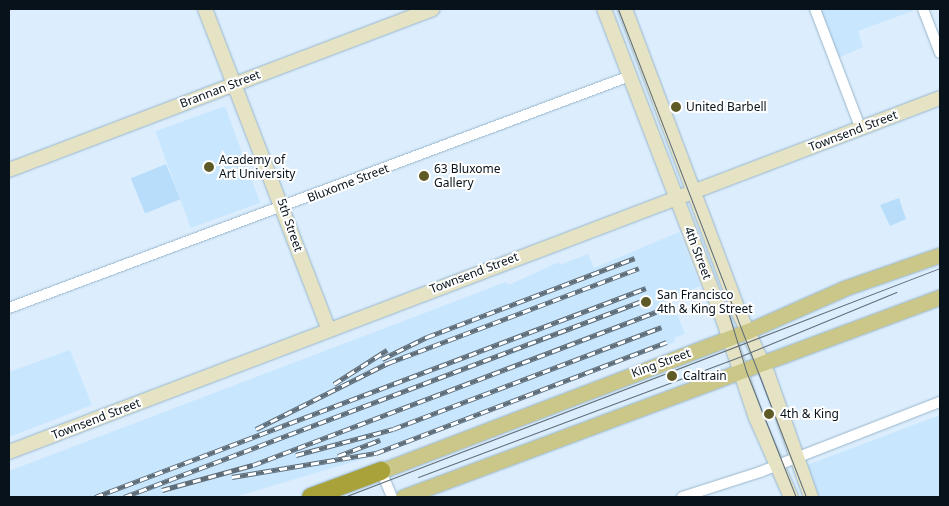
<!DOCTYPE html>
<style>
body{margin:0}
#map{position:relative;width:949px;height:506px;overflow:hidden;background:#dceefd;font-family:"Noto Sans",sans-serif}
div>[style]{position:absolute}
.built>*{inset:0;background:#c8e6fe;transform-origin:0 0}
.green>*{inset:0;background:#b8ddfb;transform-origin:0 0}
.roads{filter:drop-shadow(0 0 1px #97b5cc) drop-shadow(0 0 1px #97b5cc)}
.street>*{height:10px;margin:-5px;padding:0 5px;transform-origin:5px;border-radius:5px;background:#fff}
.secondary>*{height:14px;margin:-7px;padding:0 7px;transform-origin:7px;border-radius:7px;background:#e5e3c4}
.primary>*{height:15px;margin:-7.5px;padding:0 7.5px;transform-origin:7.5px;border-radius:7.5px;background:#cbc789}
.highway>*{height:18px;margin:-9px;padding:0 9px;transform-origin:9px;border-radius:9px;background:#a9a13a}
.tram>*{height:1px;margin:-0.5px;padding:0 0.5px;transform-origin:0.5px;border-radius:0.5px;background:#5f6d78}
.rail>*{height:4.5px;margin-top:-2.25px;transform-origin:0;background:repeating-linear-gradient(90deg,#fff 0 8px,#5f6d78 0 16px);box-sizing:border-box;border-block:1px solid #5f6d78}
.dots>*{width:14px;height:14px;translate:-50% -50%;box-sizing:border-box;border:2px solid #fff;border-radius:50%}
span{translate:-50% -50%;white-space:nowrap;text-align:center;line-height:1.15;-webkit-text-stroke:4px #fff;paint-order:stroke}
.street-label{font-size:12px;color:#07121a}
.poi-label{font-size:12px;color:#07121a}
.left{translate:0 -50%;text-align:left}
.frame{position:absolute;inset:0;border:10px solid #07121a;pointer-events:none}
</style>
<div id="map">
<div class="built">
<div style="clip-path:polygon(819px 9px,918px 9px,858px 31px,863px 47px,838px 58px)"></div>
<div style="left:225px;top:106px;width:103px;height:74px;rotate:70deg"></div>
<div style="clip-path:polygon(679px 232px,700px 286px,671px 298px,685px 334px,674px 338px,675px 342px,393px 450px,235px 497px,9px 497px,9px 471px,506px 282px,509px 285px,559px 262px,560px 265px,588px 254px,594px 268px)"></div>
<div style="clip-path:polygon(70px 350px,92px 405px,9px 437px,9px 372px)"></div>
<div style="clip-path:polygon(940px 415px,940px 497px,819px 497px,807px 465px)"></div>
</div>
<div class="green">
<div style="left:166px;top:164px;width:38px;height:38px;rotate:68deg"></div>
<div style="clip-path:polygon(899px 198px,906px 219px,890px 226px,880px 205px)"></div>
</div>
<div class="roads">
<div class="street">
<div style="left:815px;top:9px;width:126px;rotate:69.1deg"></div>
<div style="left:923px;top:9px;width:47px;rotate:68.9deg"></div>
<div style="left:9px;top:308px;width:663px;rotate:-20.49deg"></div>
<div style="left:381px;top:471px;width:28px;rotate:67deg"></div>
<div style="left:682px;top:497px;width:82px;rotate:-17.8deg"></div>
<div style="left:760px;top:472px;width:193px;rotate:-21.3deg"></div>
</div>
<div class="secondary">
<div style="left:205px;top:9px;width:344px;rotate:68.9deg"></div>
<div style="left:604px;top:9px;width:332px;rotate:69deg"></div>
<div style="left:723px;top:319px;width:104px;rotate:71.6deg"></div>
<div style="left:756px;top:418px;width:86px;rotate:66.1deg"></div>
<div style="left:625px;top:9px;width:329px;rotate:69.4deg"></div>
<div style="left:741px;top:317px;width:64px;rotate:65deg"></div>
<div style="left:768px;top:375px;width:129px;rotate:70.6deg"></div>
<div style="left:9px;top:170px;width:453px;rotate:-20.8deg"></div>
<div style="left:9px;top:452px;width:996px;rotate:-20.82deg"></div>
</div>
<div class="primary">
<div style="left:381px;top:471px;width:393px;rotate:-20.9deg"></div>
<div style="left:748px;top:331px;width:106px;rotate:-23.9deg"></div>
<div style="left:845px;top:288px;width:101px;rotate:-19.2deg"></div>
<div style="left:403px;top:497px;width:573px;rotate:-20.43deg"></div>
</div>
<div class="highway">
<div style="left:311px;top:497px;width:75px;rotate:-20.4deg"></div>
</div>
</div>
<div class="tram">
<div style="left:618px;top:9px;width:523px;rotate:68.93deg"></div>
<div style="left:729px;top:315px;width:59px;rotate:73.1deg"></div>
<div style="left:746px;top:371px;width:136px;rotate:68.4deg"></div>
<div style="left:418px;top:477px;width:345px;rotate:-20.5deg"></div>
<div style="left:741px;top:356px;width:168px;rotate:-22.4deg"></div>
<div style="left:344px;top:497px;width:638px;rotate:-21.02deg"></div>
</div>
<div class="rail">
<div style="left:382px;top:359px;width:50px;rotate:-26.1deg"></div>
<div style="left:427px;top:337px;width:222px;rotate:-20.8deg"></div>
<div style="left:334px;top:384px;width:63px;rotate:-32.7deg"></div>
<div style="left:256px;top:429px;width:148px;rotate:-26.6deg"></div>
<div style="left:388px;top:363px;width:268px;rotate:-20.7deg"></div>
<div style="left:296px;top:455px;width:100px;rotate:-15deg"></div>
<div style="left:393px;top:429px;width:287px;rotate:-20.8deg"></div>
<div style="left:338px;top:456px;width:45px;rotate:-20.9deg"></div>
<div style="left:232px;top:477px;width:146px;rotate:-9.5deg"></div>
<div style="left:376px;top:453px;width:311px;rotate:-20.9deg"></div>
<div style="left:162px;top:490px;width:94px;rotate:-15.4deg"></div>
<div style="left:253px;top:465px;width:431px;rotate:-20.8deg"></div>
<div style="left:95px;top:497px;width:589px;rotate:-20.77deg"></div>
<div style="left:124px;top:497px;width:562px;rotate:-20.72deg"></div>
</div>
<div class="dots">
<div style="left:676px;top:107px;background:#5e5a26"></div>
<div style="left:209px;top:167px;background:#5e5a26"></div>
<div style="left:424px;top:176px;background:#5e5a26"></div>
<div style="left:646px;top:302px;background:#5e5a26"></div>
<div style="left:672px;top:376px;background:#5e5a26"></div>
<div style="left:769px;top:414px;background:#5e5a26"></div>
</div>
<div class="street-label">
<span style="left:220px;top:89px;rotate:-21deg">Brannan Street</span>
<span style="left:853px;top:131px;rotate:-21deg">Townsend Street</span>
<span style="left:348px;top:183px;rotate:-21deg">Bluxome Street</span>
<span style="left:290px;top:225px;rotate:71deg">5th Street</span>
<span style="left:698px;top:253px;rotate:69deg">4th Street</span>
<span style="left:474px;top:273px;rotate:-21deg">Townsend Street</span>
<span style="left:661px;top:363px;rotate:-20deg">King Street</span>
<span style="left:96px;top:419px;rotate:-21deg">Townsend Street</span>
</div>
<div class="poi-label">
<span class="left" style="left:686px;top:107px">United Barbell</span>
<span class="left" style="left:219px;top:167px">Academy of<br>Art University</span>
<span class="left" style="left:434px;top:176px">63 Bluxome<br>Gallery</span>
<span class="left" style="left:657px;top:302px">San Francisco<br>4th &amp; King Street</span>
<span class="left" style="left:683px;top:376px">Caltrain</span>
<span class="left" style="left:780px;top:414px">4th &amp; King</span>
</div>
<div class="frame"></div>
</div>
